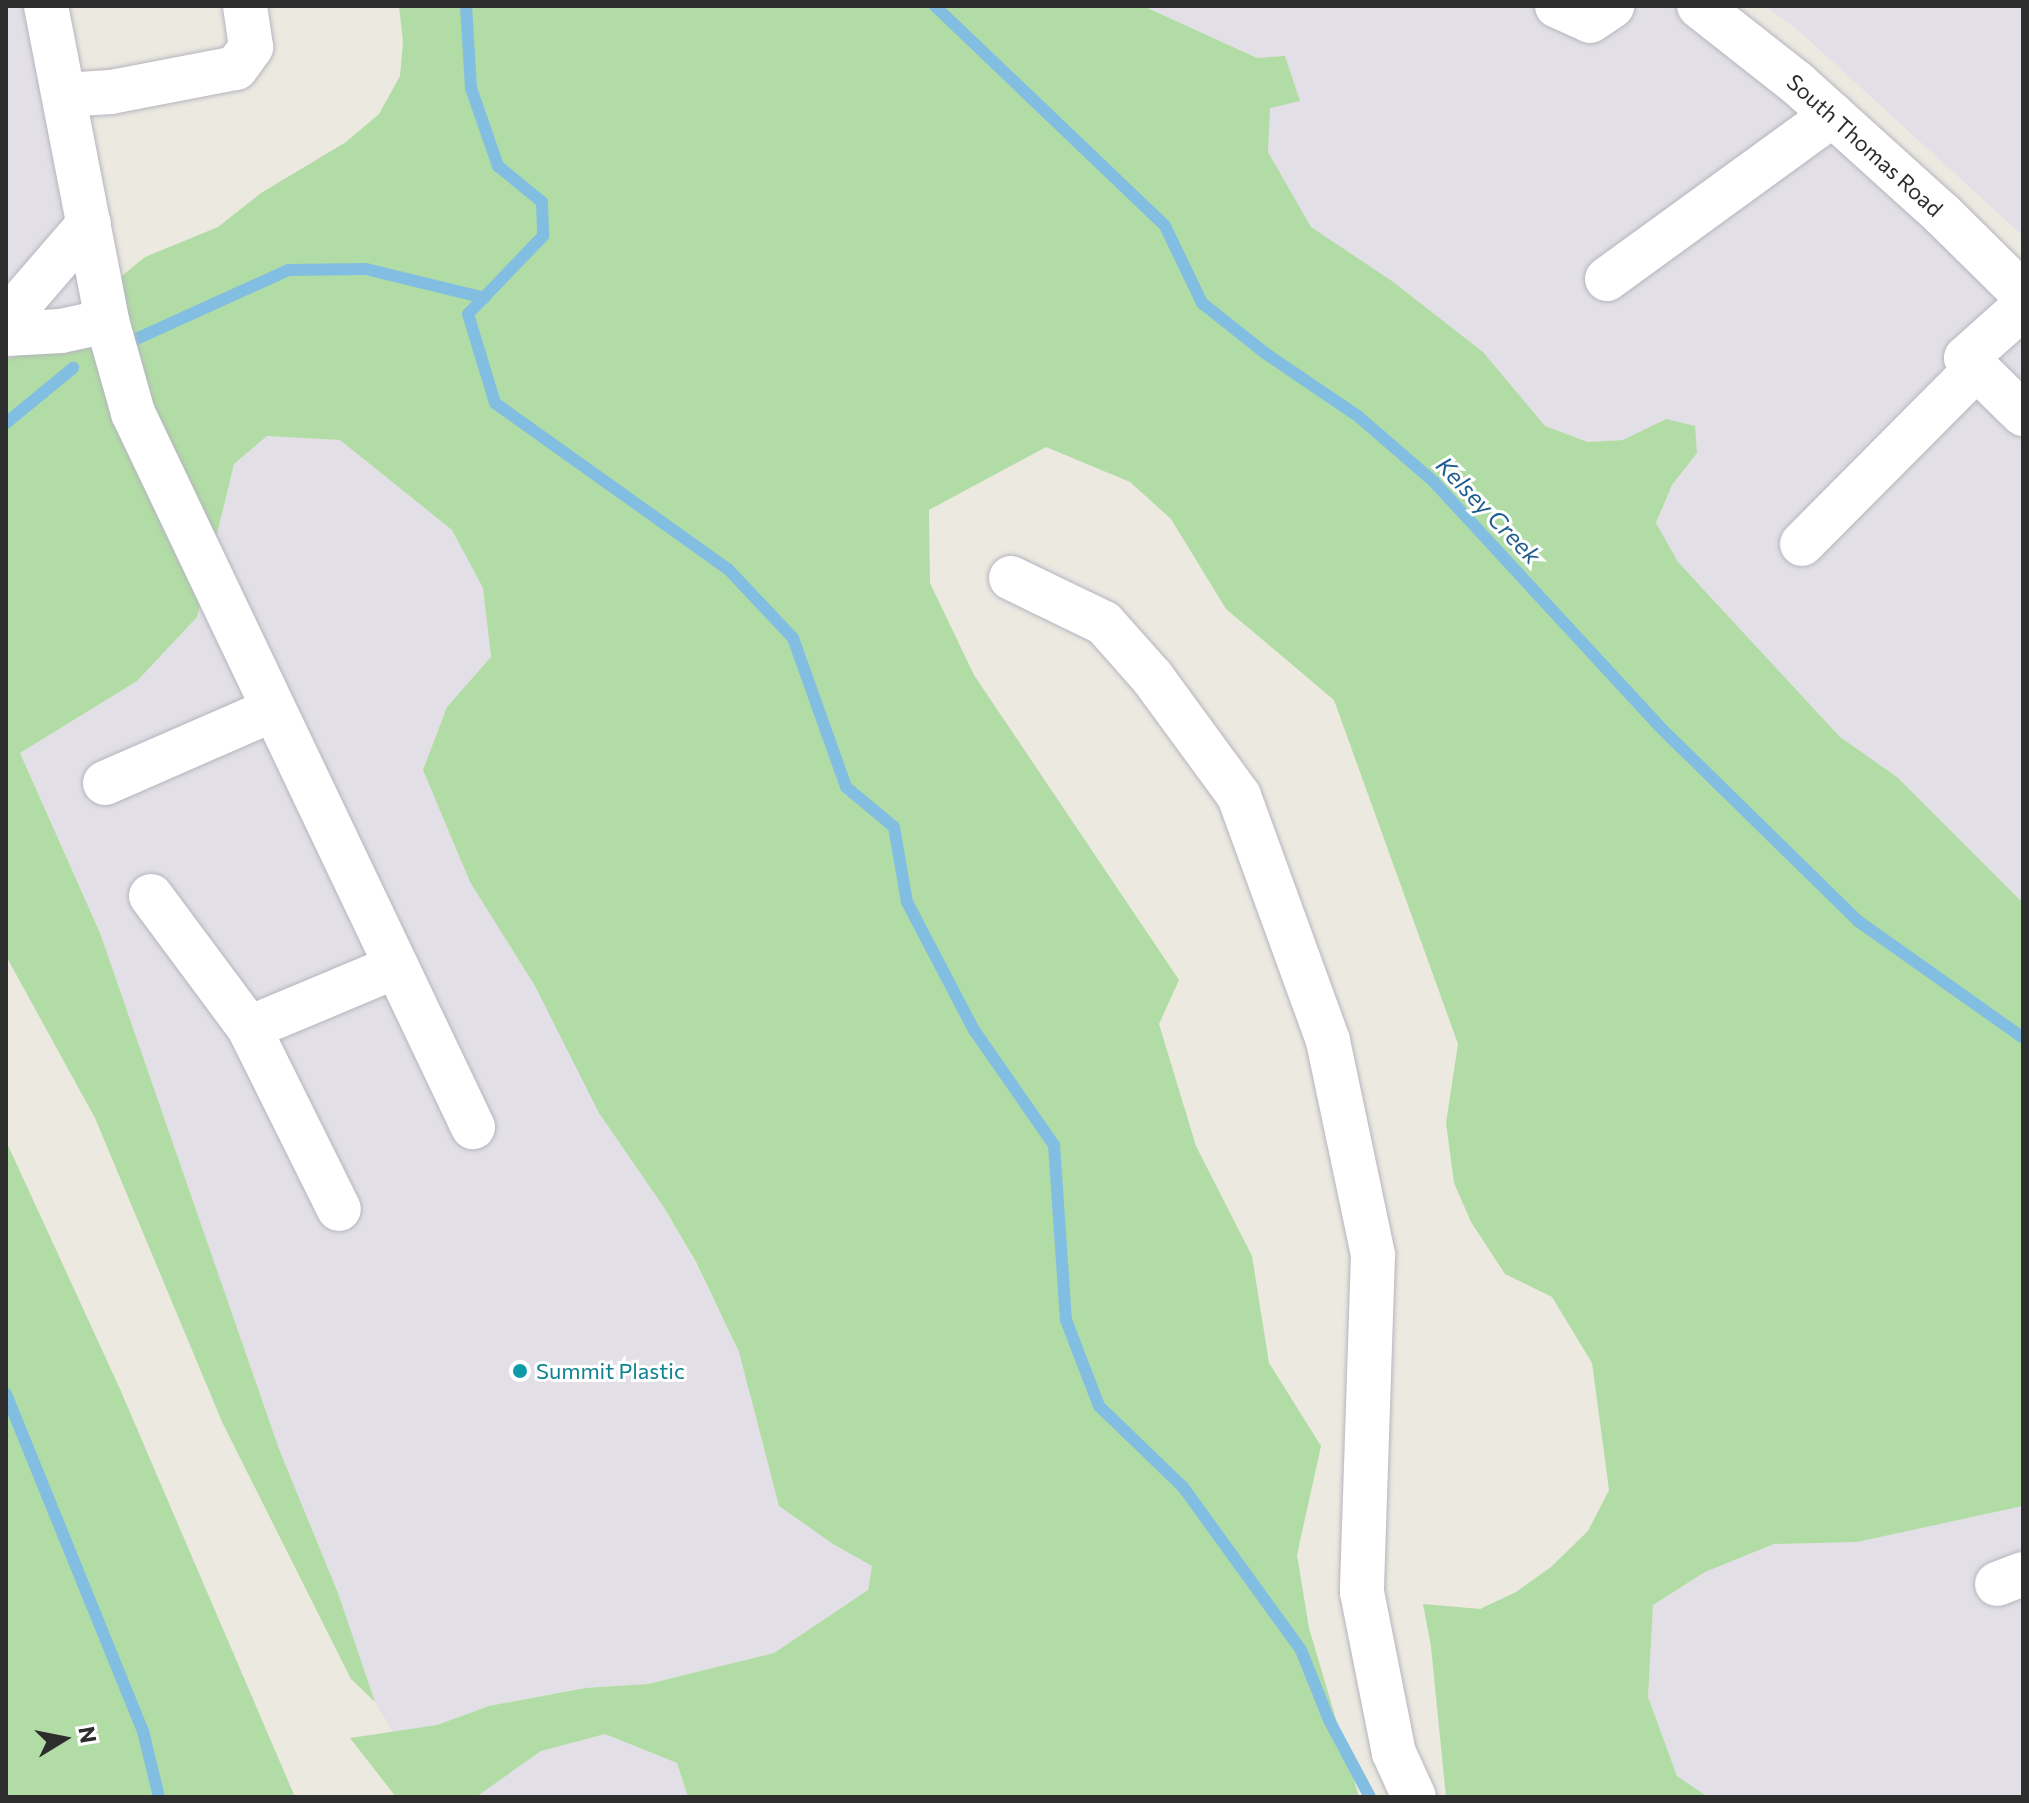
<!DOCTYPE html>
<style>
body{margin:0}
#map{position:relative;width:2029px;height:1803px;overflow:hidden;background:#ece9e1;font-family:Commissioner,sans-serif}
div>[style]{position:absolute}
.industrial>*{inset:0;background:#e2e0e6}
.green>*{inset:0;background:#b2dca5}
.stream>*{height:12px;margin:-6px;padding:0 6px;transform-origin:6px;border-radius:6px;background:#82bee1}
.roads{filter:drop-shadow(0 0 2px #b4b5bf) drop-shadow(0 0 2px #b4b5bf)}
.minor>*{height:44px;margin:-22px;padding:0 22px;transform-origin:22px;border-radius:22px;background:#fff}
.dots>*{width:22px;height:22px;translate:-50% -50%;box-sizing:border-box;border:4px solid #fff;border-radius:50%}
span{translate:-50% -50%;white-space:nowrap;text-align:center;line-height:1.15;-webkit-text-stroke:6px #fff;paint-order:stroke}
.street-label{font-size:22px;color:#2d2d2d}
.culture-label{font-size:22px;color:#0d838f}
.left{translate:0 -50%;text-align:left}
.water-label{font-size:24px;color:#1f5d8f;font-style:italic}
.frame{position:absolute;inset:0;border:8px solid #2d2d2d;pointer-events:none}
.north{position:absolute;left:24px;top:1699px;width:80px;height:80px;-webkit-text-stroke:6px #fff;paint-order:stroke;rotate:80deg;font-size:22px;font-weight:700;line-height:32px;text-align:center;color:#2d2d2d}
.north::after{content:'';display:block;margin:auto;width:28px;height:36px;background:#2d2d2d;clip-path:polygon(50% 0,100% 100%,50% 72%,0 100%)}
</style>
<div id="map">
<div class="industrial">
<div style="clip-path:polygon(6px 6px,29px 6px,96px 335px,6px 359px)"></div>
<div style="clip-path:polygon(1143px 6px,1699px 6px,2023px 294px,2023px 903px,1897px 777px,1840px 737px,1678px 562px,1656px 524px,1672px 485px,1697px 453px,1666px 419px,1623px 440px,1588px 442px,1545px 426px,1483px 352px,1392px 281px,1311px 228px,1255px 199px,1257px 58px)"></div>
<div style="clip-path:polygon(1765px 6px,2023px 6px,2023px 236px,1799px 31px)"></div>
<div style="clip-path:polygon(267px 436px,340px 440px,452px 530px,483px 588px,491px 657px,448px 707px,423px 770px,470px 882px,535px 986px,695px 1262px,739px 1352px,779px 1506px,833px 1544px,872px 1566px,868px 1590px,774px 1653px,648px 1684px,585px 1688px,489px 1706px,437px 1725px,393px 1732px,375px 1702px,338px 1593px,279px 1449px,100px 933px,20px 753px,137px 681px,197px 617px,234px 464px)"></div>
<div style="clip-path:polygon(2023px 1506px,2023px 1797px,1708px 1797px,1677px 1776px,1648px 1697px,1653px 1605px,1705px 1572px,1774px 1544px,1857px 1542px)"></div>
<div style="clip-path:polygon(605px 1734px,677px 1763px,688px 1797px,476px 1797px,541px 1751px)"></div>
</div>
<div class="green">
<div style="clip-path:polygon(399px 6px,1143px 6px,1257px 58px,1285px 56px,1300px 101px,1270px 108px,1268px 152px,1311px 227px,1392px 281px,1483px 352px,1545px 426px,1588px 442px,1623px 440px,1666px 419px,1695px 426px,1697px 453px,1672px 485px,1656px 523px,1678px 562px,1840px 737px,1897px 777px,2023px 903px,2023px 1506px,1857px 1542px,1774px 1544px,1705px 1572px,1653px 1605px,1648px 1697px,1677px 1776px,1708px 1797px,1446px 1797px,1431px 1647px,1423px 1604px,1480px 1609px,1516px 1592px,1551px 1567px,1588px 1531px,1609px 1490px,1592px 1363px,1552px 1297px,1505px 1274px,1471px 1222px,1454px 1183px,1446px 1123px,1458px 1044px,1334px 700px,1226px 609px,1171px 519px,1130px 482px,1046px 447px,929px 510px,930px 583px,974px 675px,1179px 980px,1159px 1024px,1196px 1146px,1252px 1256px,1269px 1363px,1321px 1446px,1297px 1555px,1309px 1628px,1359px 1797px,688px 1797px,677px 1763px,605px 1734px,541px 1751px,476px 1797px,396px 1797px,350px 1738px,437px 1725px,489px 1706px,585px 1688px,648px 1684px,774px 1653px,868px 1590px,872px 1566px,833px 1544px,779px 1506px,739px 1352px,696px 1262px,663px 1206px,599px 1113px,535px 986px,470px 882px,423px 770px,447px 707px,491px 657px,483px 588px,452px 530px,340px 440px,267px 436px,234px 464px,197px 617px,137px 681px,20px 753px,100px 933px,279px 1449px,338px 1593px,375px 1702px,351px 1679px,223px 1424px,95px 1118px,6px 956px,6px 359px,29px 352px,145px 257px,218px 227px,261px 193px,346px 142px,379px 114px,400px 76px,403px 42px)"></div>
<div style="clip-path:polygon(6px 1141px,120px 1389px,295px 1797px,6px 1797px)"></div>
</div>
<div class="stream">
<div style="left:466px;top:6px;width:82px;rotate:86.5deg"></div>
<div style="left:471px;top:88px;width:83px;rotate:70.9deg"></div>
<div style="left:498px;top:166px;width:57px;rotate:39.3deg"></div>
<div style="left:542px;top:202px;width:34px;rotate:88deg"></div>
<div style="left:543px;top:236px;width:108px;rotate:133.9deg"></div>
<div style="left:468px;top:314px;width:93px;rotate:73.1deg"></div>
<div style="left:495px;top:403px;width:286px;rotate:35.5deg"></div>
<div style="left:728px;top:569px;width:95px;rotate:46.7deg"></div>
<div style="left:793px;top:638px;width:158px;rotate:70.4deg"></div>
<div style="left:846px;top:787px;width:62px;rotate:39.8deg"></div>
<div style="left:894px;top:827px;width:76px;rotate:80.2deg"></div>
<div style="left:907px;top:902px;width:144px;rotate:62.4deg"></div>
<div style="left:974px;top:1030px;width:140px;rotate:55.2deg"></div>
<div style="left:1054px;top:1145px;width:175px;rotate:86.1deg"></div>
<div style="left:1066px;top:1320px;width:92px;rotate:69deg"></div>
<div style="left:1099px;top:1406px;width:117px;rotate:44deg"></div>
<div style="left:1183px;top:1487px;width:201px;rotate:54.1deg"></div>
<div style="left:1301px;top:1650px;width:75px;rotate:68.2deg"></div>
<div style="left:1329px;top:1720px;width:87px;rotate:62deg"></div>
<div style="left:935px;top:6px;width:318px;rotate:43.7deg"></div>
<div style="left:1165px;top:226px;width:85px;rotate:64.3deg"></div>
<div style="left:1202px;top:303px;width:80px;rotate:38.4deg"></div>
<div style="left:1265px;top:353px;width:114px;rotate:34.2deg"></div>
<div style="left:1359px;top:417px;width:99px;rotate:40.9deg"></div>
<div style="left:1434px;top:482px;width:336px;rotate:47.3deg"></div>
<div style="left:1662px;top:729px;width:274px;rotate:44.4deg"></div>
<div style="left:1858px;top:921px;width:202px;rotate:35.3deg"></div>
<div style="left:134px;top:340px;width:169px;rotate:-24.4deg"></div>
<div style="left:288px;top:270px;width:78px;rotate:-0.7deg"></div>
<div style="left:366px;top:269px;width:122px;rotate:13.7deg"></div>
<div style="left:6px;top:423px;width:87px;rotate:-39.4deg"></div>
<div style="left:6px;top:1394px;width:364px;rotate:67.9deg"></div>
<div style="left:143px;top:1731px;width:68px;rotate:76.4deg"></div>
</div>
<div class="roads">
<div class="minor">
<div style="left:46px;top:6px;width:321px;rotate:79deg"></div>
<div style="left:107px;top:321px;width:96px;rotate:74.2deg"></div>
<div style="left:133px;top:413px;width:791px;rotate:64.54deg"></div>
<div style="left:1557px;top:6px;width:36px;rotate:24deg"></div>
<div style="left:1590px;top:21px;width:27px;rotate:-34deg"></div>
<div style="left:1699px;top:6px;width:125px;rotate:38.2deg"></div>
<div style="left:1797px;top:83px;width:195px;rotate:42.1deg"></div>
<div style="left:1942px;top:214px;width:114px;rotate:44.6deg"></div>
<div style="left:64px;top:95px;width:47px;rotate:-3.7deg"></div>
<div style="left:111px;top:92px;width:127px;rotate:-10.9deg"></div>
<div style="left:236px;top:68px;width:26px;rotate:-54deg"></div>
<div style="left:251px;top:47px;width:41px;rotate:-98.3deg"></div>
<div style="left:1607px;top:279px;width:279px;rotate:-36deg"></div>
<div style="left:2023px;top:307px;width:76px;rotate:138.2deg"></div>
<div style="left:1966px;top:358px;width:80px;rotate:44.5deg"></div>
<div style="left:6px;top:320px;width:127px;rotate:-49.2deg"></div>
<div style="left:6px;top:334px;width:55px;rotate:-3.1deg"></div>
<div style="left:61px;top:331px;width:47px;rotate:-12.3deg"></div>
<div style="left:1802px;top:544px;width:248px;rotate:-45.2deg"></div>
<div style="left:1011px;top:578px;width:103px;rotate:25.8deg"></div>
<div style="left:1104px;top:623px;width:72px;rotate:48.4deg"></div>
<div style="left:1152px;top:677px;width:147px;rotate:53.8deg"></div>
<div style="left:1239px;top:796px;width:261px;rotate:70deg"></div>
<div style="left:1328px;top:1041px;width:219px;rotate:78.1deg"></div>
<div style="left:1373px;top:1255px;width:337px;rotate:91.9deg"></div>
<div style="left:1362px;top:1592px;width:164px;rotate:78.8deg"></div>
<div style="left:1394px;top:1753px;width:48px;rotate:65.6deg"></div>
<div style="left:105px;top:783px;width:184px;rotate:-23.6deg"></div>
<div style="left:151px;top:896px;width:164px;rotate:53.4deg"></div>
<div style="left:249px;top:1028px;width:202px;rotate:63.6deg"></div>
<div style="left:249px;top:1028px;width:160px;rotate:-22.7deg"></div>
<div style="left:1997px;top:1584px;width:28px;rotate:-21deg"></div>
</div>
</div>
<div class="dots">
<div style="left:520px;top:1371px;background:#0f9aa8"></div>
</div>
<div class="street-label">
<span style="left:1865px;top:145px;rotate:42deg">South Thomas Road</span>
</div>
<div class="culture-label">
<span class="left" style="left:536px;top:1371px">Summit Plastic</span>
</div>
<div class="water-label">
<span style="left:1489px;top:510px;rotate:46deg">Kelsey Creek</span>
</div>
<div class="frame"></div>
<div class="north">N</div>
</div>
